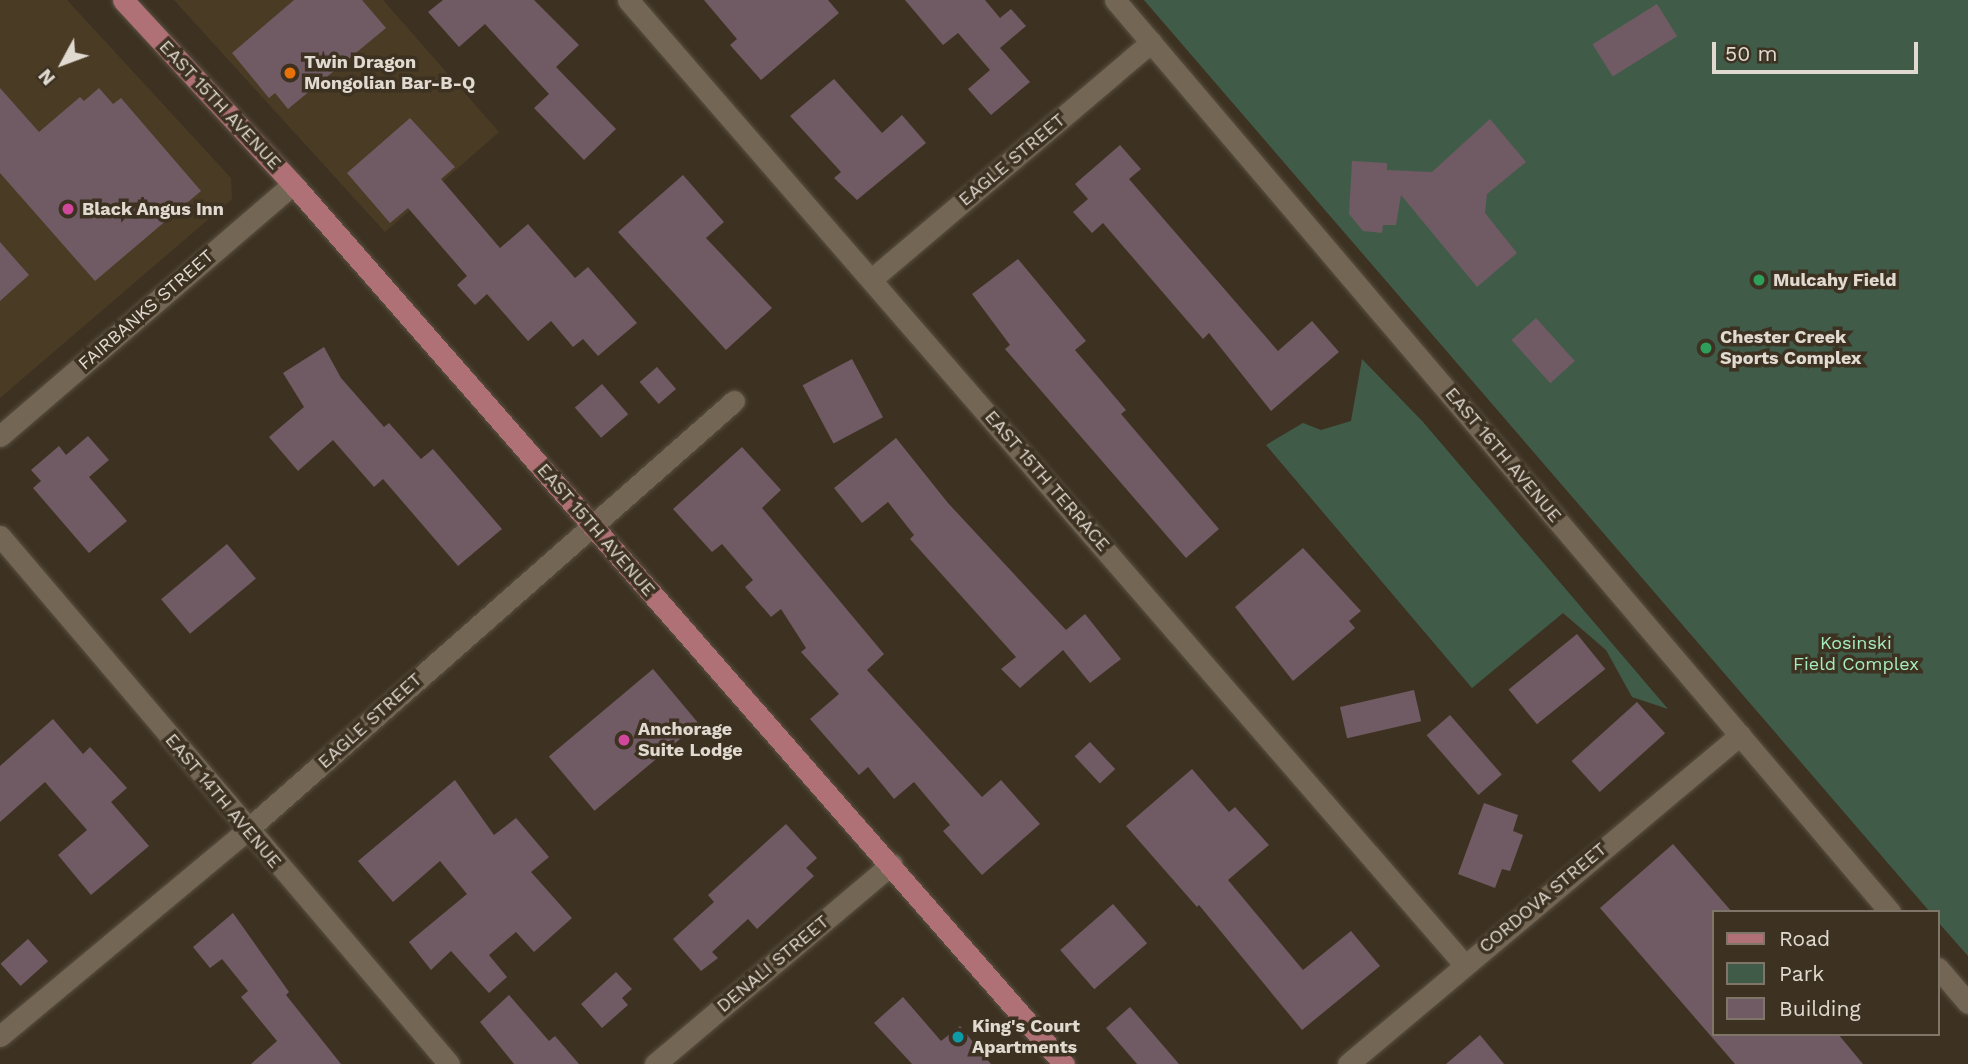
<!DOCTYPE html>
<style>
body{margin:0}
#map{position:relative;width:1968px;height:1064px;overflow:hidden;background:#3d3222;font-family:"Work Sans",sans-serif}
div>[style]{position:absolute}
.built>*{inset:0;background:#4a3b25}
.green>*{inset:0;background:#405c49}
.building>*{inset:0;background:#705a63;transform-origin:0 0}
.roads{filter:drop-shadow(0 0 2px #595041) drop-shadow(0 0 2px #595041)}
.minor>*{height:21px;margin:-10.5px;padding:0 10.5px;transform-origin:10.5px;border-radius:10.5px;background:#736655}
.major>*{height:21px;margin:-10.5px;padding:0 10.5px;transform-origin:10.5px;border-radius:10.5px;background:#af7076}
.dots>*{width:19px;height:19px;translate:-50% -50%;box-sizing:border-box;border:4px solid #3d3222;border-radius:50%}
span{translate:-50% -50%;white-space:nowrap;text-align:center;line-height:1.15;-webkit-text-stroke:7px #3d3222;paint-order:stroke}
.poi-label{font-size:18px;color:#e1dad0;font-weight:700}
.left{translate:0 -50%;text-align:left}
.street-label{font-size:18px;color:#e1dad0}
.park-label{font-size:18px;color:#a6ecbd}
.legend{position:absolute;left:1712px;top:910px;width:228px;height:126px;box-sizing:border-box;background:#3d3222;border:2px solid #7f7568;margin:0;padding:9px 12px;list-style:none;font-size:21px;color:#e1dad0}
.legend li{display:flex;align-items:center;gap:14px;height:35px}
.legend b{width:35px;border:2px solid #7f7568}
.north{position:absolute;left:28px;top:28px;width:70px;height:70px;-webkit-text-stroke:5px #3d3222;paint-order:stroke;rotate:229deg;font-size:19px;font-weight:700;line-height:28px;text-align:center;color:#e1dad0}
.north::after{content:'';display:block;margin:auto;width:24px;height:32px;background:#e1dad0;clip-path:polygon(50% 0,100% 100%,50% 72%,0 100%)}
.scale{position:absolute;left:1712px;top:42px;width:206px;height:32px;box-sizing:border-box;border:4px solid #e1dad0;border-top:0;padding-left:9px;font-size:21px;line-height:24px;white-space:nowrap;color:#e1dad0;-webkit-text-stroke:5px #3d3222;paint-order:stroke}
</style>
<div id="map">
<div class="built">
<div style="clip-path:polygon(0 0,67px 0,231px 178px,232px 199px,0 398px)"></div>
<div style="clip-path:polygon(174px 0,383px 0,499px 132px,385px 232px)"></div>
</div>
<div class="green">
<div style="clip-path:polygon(1144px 0,1968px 0,1968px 956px,1938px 922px,1938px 912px,1930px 912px)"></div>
<div style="clip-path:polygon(1362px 359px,1423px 422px,1668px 709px,1632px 697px,1606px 650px,1563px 613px,1472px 688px,1266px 445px,1303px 423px,1321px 430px,1351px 421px)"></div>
</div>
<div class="building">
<div style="clip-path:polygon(294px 0,362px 0,386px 28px,288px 109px,275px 93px,269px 98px,232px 53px)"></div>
<div style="clip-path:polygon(443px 0,534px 0,579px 45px,556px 67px,616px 129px,584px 160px,534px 108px,549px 94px,485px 24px,459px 47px,428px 12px)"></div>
<div style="clip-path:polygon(704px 0,828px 0,839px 13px,761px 80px,730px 45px,737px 39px)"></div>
<div style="clip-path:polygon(905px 0,985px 0,1000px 18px,1011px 9px,1026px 26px,1000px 48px,1030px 82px,991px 115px,968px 89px,990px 70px,958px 33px,943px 45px)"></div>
<div style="left:1657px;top:4px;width:38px;height:76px;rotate:58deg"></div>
<div style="clip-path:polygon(834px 79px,882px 133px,902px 115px,926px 143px,857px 200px,834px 178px,841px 172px,790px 116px)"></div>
<div style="clip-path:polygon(0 88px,39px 132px,80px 97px,84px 101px,99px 88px,113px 104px,121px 98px,201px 191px,95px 281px,0 173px)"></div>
<div style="clip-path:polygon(410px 118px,455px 167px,441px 179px,500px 248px,528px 224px,575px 278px,588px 267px,637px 323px,598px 356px,583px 339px,573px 347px,551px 321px,528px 341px,487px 294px,475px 305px,457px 285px,467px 276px,408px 208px,390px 223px,347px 173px)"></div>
<div style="clip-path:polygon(1490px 119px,1526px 162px,1487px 194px,1485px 213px,1517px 253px,1477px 287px,1401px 195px,1396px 225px,1383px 225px,1382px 233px,1363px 231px,1349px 214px,1352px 161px,1387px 163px,1387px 170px,1432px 172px)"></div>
<div style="clip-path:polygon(1120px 145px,1141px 169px,1129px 179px,1278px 351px,1312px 321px,1339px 352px,1271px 411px,1209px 333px,1203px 339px,1103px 223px,1092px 233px,1073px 212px,1088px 199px,1075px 184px)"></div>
<div style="clip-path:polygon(683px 175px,724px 222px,706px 238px,772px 308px,726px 350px,618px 232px)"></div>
<div style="clip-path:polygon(0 242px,29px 275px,0 301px)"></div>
<div style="clip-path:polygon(1018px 259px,1086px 341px,1075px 350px,1126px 410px,1121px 414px,1219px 529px,1186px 558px,1005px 349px,1010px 345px,972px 294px)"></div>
<div style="left:1536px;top:318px;width:58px;height:33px;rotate:48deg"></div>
<div style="clip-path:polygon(324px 347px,341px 378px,384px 427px,389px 423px,421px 459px,433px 449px,502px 529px,458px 566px,383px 479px,374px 487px,333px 440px,298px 471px,269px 437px,304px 407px,283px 373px)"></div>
<div style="left:852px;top:359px;width:66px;height:56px;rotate:62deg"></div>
<div style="left:657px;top:367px;width:29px;height:23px;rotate:49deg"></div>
<div style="left:602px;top:384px;width:40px;height:36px;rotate:49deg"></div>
<div style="clip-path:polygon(88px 436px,109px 460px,89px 477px,127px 521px,89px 553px,33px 488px,41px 481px,31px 470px,59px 446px,66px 455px)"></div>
<div style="clip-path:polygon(896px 438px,948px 503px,1066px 630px,1085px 614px,1121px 659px,1090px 683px,1063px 650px,1020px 688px,1001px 669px,1016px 657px,910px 539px,914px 535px,888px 502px,862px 523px,834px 488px)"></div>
<div style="clip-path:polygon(742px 447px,781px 490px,762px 508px,884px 654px,867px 670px,982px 797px,1001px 780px,1040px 824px,982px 875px,943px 831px,950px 825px,914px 782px,894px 799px,868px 767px,859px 775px,810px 719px,839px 694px,801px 652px,806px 648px,781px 609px,771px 617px,745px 587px,753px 580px,722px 544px,712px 552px,673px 509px)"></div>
<div style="left:227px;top:544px;width:45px;height:86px;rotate:50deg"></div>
<div style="clip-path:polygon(1303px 548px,1361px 611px,1349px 621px,1355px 628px,1293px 681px,1235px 607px)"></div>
<div style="left:1577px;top:634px;width:45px;height:88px;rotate:51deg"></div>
<div style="left:653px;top:669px;width:71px;height:136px;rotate:50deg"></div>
<div style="left:1414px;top:690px;width:32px;height:76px;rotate:77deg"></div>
<div style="left:1637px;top:702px;width:42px;height:88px;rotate:48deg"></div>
<div style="left:1450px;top:715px;width:79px;height:31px;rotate:49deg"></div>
<div style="clip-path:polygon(53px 719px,83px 754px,90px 747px,127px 788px,111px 802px,149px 846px,91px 895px,58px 855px,87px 830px,45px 782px,0 822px,0 766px)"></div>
<div style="left:1090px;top:742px;width:37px;height:21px;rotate:47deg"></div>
<div style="clip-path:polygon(1192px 769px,1229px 812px,1235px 807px,1269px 845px,1228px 880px,1303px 970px,1351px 931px,1380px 966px,1302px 1030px,1199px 905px,1197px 907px,1126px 826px)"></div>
<div style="clip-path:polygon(455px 780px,494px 835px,516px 818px,549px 857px,531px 872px,572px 918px,534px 952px,516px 932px,489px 955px,507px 977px,489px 993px,451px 951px,431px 970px,409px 942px,467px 894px,440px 861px,393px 902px,358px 861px)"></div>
<div style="clip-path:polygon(1484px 803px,1518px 815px,1513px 831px,1523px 835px,1510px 871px,1502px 869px,1495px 888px,1458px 874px)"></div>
<div style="clip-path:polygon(786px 824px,817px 858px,806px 868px,814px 876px,757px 929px,748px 919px,712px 952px,718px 958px,701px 971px,673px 939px,714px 902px,708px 895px)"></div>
<div style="clip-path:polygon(1673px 844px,1732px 912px,1714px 912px,1714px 1034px,1838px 1034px,1863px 1064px,1735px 1064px,1600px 908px)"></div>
<div style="left:1113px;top:904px;width:52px;height:70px;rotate:49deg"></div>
<div style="clip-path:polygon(233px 913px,289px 992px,286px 995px,341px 1064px,251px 1064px,277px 1041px,241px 997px,248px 991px,222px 959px,210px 968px,193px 947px)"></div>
<div style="left:28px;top:939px;width:30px;height:37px;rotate:48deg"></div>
<div style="clip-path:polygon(616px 972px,632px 989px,622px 998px,628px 1005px,602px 1028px,581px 1004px)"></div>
<div style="clip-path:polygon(509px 995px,549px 1041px,555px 1036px,579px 1064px,514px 1064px,480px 1022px)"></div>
<div style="clip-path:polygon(903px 997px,941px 1041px,960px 1026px,991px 1064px,912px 1064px,874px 1023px)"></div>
<div style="clip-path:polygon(1130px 1007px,1179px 1064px,1137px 1064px,1106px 1028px)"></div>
<div style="clip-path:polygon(1480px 1035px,1504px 1064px,1446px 1064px)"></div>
</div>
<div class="roads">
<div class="minor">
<div style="left:628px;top:0;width:1276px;rotate:49.07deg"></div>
<div style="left:1115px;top:0;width:1197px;rotate:49.64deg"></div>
<div style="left:873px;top:278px;width:365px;rotate:-40.3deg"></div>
<div style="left:0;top:436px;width:386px;rotate:-40.7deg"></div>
<div style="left:0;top:536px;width:693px;rotate:49.62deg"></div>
<div style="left:1938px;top:968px;width:46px;rotate:49.4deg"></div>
<div style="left:0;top:1036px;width:322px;rotate:-39.8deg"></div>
<div style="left:247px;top:830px;width:649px;rotate:-41.38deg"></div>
<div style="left:655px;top:1064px;width:310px;rotate:-40.2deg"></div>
<div style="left:1348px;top:1064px;width:512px;rotate:-40.01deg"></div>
</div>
<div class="major">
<div style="left:123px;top:0;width:251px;rotate:47.3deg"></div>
<div style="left:293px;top:184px;width:1170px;rotate:48.78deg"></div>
</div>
</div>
<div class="dots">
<div style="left:290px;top:73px;background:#e8710a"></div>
<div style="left:68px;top:209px;background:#d1479c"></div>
<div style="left:1759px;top:280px;background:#2e9e5b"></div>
<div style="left:1706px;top:348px;background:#2e9e5b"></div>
<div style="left:624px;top:740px;background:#d1479c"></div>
<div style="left:958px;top:1037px;background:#0f9aa8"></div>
</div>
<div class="poi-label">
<span class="left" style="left:304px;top:73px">Twin Dragon<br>Mongolian Bar-B-Q</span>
<span class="left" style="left:82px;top:209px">Black Angus Inn</span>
<span class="left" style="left:1773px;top:280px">Mulcahy Field</span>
<span class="left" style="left:1720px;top:348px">Chester Creek<br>Sports Complex</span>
<span class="left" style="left:638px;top:740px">Anchorage<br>Suite Lodge</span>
<span class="left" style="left:972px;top:1037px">King's Court<br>Apartments</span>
</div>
<div class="street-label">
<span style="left:220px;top:105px;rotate:47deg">EAST 15TH AVENUE</span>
<span style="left:1012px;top:160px;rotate:-40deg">EAGLE STREET</span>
<span style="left:146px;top:310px;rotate:-41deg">FAIRBANKS STREET</span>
<span style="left:1503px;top:455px;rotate:50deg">EAST 16TH AVENUE</span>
<span style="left:1047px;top:481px;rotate:49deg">EAST 15TH TERRACE</span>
<span style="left:596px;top:530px;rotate:49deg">EAST 15TH AVENUE</span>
<span style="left:370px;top:721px;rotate:-42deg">EAGLE STREET</span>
<span style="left:223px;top:801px;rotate:50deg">EAST 14TH AVENUE</span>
<span style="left:1543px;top:898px;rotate:-40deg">CORDOVA STREET</span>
<span style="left:773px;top:964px;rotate:-40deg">DENALI STREET</span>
</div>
<div class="park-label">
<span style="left:1856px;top:654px">Kosinski<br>Field Complex</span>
</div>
<ul class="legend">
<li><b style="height:9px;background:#af7076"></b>Road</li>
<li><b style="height:19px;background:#405c49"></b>Park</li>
<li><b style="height:19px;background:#705a63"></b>Building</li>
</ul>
<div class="north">N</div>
<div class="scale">50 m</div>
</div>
